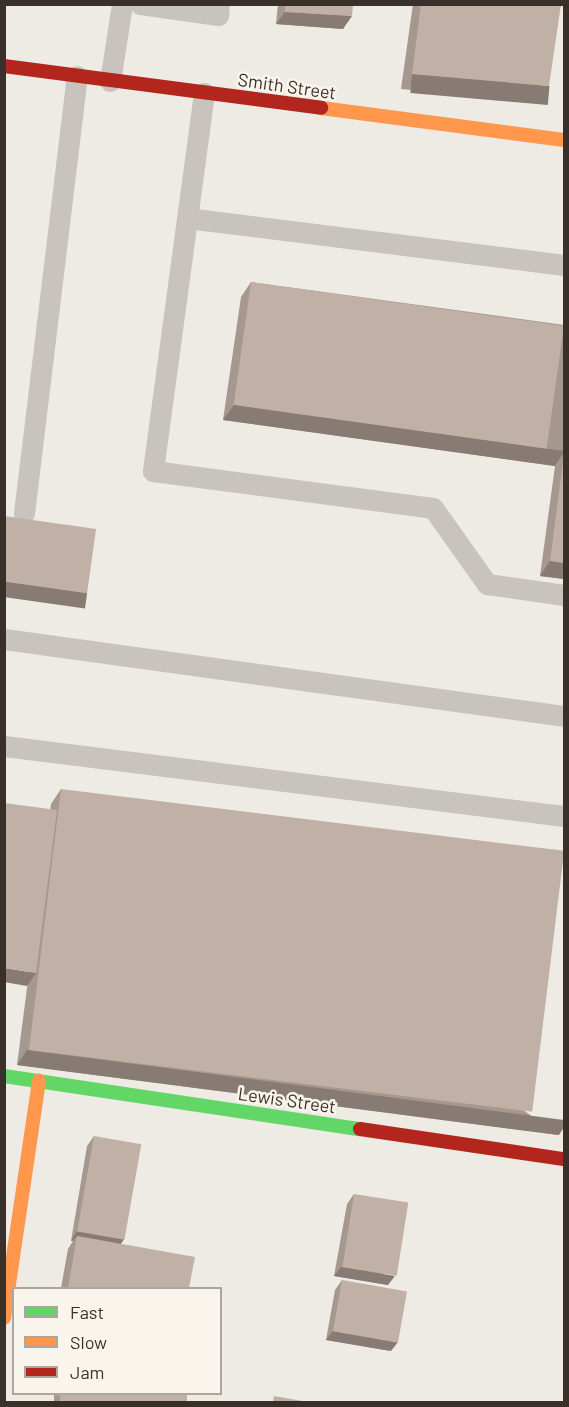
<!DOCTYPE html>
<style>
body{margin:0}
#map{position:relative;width:569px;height:1407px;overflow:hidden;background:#eeeae4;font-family:Barlow,sans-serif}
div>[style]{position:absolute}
.lane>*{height:21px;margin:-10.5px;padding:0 10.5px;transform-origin:10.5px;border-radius:10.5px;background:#c8c3bc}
.fast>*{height:14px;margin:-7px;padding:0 7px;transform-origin:7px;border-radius:7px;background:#63d668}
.slow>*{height:14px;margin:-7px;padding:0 7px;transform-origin:7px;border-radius:7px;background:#ff974d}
.jam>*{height:14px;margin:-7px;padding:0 7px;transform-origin:7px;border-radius:7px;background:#b3261e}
.wall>*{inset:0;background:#a6978f;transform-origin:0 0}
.shaded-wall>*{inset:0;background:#877b74;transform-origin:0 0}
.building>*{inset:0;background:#c1b0a6;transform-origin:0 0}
span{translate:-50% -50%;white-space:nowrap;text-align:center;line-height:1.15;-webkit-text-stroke:5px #faf5ec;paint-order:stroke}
.street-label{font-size:18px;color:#39302a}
.frame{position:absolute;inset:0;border:6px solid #39302a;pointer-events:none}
.legend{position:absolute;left:12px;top:1287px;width:210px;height:108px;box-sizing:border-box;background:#faf5ec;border:2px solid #ada69e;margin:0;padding:8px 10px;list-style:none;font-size:18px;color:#39302a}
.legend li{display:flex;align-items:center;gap:12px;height:30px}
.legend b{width:30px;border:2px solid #ada69e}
</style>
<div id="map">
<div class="lane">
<div style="left:140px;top:4px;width:79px;rotate:8deg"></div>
<div style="left:218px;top:15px;width:11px;rotate:-85deg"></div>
<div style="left:110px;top:81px;width:78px;rotate:-81.1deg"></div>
<div style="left:204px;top:93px;width:381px;rotate:97.7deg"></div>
<div style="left:153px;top:471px;width:282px;rotate:7.5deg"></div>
<div style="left:433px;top:508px;width:93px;rotate:54.6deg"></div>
<div style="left:487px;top:584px;width:78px;rotate:8.1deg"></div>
<div style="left:187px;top:218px;width:380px;rotate:7.1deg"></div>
<div style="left:24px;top:513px;width:440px;rotate:-83.1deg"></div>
<div style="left:4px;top:639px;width:565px;rotate:7.83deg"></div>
<div style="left:4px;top:746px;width:564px;rotate:7.13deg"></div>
</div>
<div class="fast">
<div style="left:4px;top:1076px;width:360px;rotate:8.5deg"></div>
</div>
<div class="slow">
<div style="left:321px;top:108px;width:245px;rotate:7.5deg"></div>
<div style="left:4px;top:1318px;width:240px;rotate:-81.6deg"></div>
</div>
<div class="jam">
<div style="left:4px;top:66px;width:320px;rotate:7.5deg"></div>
<div style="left:360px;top:1129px;width:206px;rotate:8.4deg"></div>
</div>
<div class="wall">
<div style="clip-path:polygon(278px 4px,353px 4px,343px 29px,276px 24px)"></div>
<div style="clip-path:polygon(413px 4px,561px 4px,539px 101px,401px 89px)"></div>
<div style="clip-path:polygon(251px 282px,564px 325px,564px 579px,540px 576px,555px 466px,223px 420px,241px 297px)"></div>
<div style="clip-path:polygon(61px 789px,559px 1135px,17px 1065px,51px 804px)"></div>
<div style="clip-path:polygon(94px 1136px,124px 1239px,121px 1244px,189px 1288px,61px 1288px,68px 1249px,73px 1241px,71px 1241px,87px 1146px)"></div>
<div style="clip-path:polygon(354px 1194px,388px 1285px,334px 1276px,347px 1204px)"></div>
<div style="clip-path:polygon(342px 1280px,391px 1351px,326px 1340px,335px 1290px)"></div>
<div style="left:54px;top:1394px;width:133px;height:8px"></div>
</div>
<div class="shaded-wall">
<div style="clip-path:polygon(285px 12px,352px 16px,343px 29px,276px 24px)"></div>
<div style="left:412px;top:74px;width:138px;height:19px;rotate:5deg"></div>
<div style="clip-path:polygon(234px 405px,564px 451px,564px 452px,555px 466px,223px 420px)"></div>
<div style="clip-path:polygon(550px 561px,564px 563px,564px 579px,540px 576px)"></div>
<div style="left:4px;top:581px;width:84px;height:16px;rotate:8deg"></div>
<div style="clip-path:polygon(4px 968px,36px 973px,27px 986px,4px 982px)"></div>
<div style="clip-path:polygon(27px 1050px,564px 1120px,564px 1127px,559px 1135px,17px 1065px)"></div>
<div style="clip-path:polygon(77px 1231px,124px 1239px,117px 1249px,77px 1236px,73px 1241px,71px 1241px)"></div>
<div style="clip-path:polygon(341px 1267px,395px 1276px,388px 1285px,334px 1276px)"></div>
<div style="clip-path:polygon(333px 1331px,398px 1342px,391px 1351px,326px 1340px)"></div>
</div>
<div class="building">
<div style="clip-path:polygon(285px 4px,353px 4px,352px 16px,285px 12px)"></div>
<div style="clip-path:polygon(421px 4px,561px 4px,549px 86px,412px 74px)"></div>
<div style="left:251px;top:282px;width:316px;height:124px;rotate:8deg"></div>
<div style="clip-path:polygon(564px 454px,564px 563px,550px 561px)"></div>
<div style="left:4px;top:516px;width:93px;height:65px;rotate:8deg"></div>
<div style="left:61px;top:789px;width:507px;height:263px;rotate:7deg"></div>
<div style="clip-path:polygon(4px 803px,57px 810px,36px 973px,4px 968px)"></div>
<div style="left:94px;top:1136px;width:48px;height:97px;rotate:10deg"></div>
<div style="left:354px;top:1194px;width:55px;height:74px;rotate:9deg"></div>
<div style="clip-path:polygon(77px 1236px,195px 1257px,189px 1288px,68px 1288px)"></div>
<div style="left:342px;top:1280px;width:66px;height:52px;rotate:10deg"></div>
<div style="left:60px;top:1394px;width:127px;height:8px"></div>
<div style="clip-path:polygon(274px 1396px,308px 1402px,273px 1402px)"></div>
</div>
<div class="street-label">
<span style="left:287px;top:86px;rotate:8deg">Smith Street</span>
<span style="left:287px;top:1100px;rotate:8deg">Lewis Street</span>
</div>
<div class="frame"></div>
<ul class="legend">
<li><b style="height:8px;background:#63d668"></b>Fast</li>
<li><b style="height:8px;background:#ff974d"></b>Slow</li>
<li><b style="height:8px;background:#b3261e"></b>Jam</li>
</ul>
</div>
